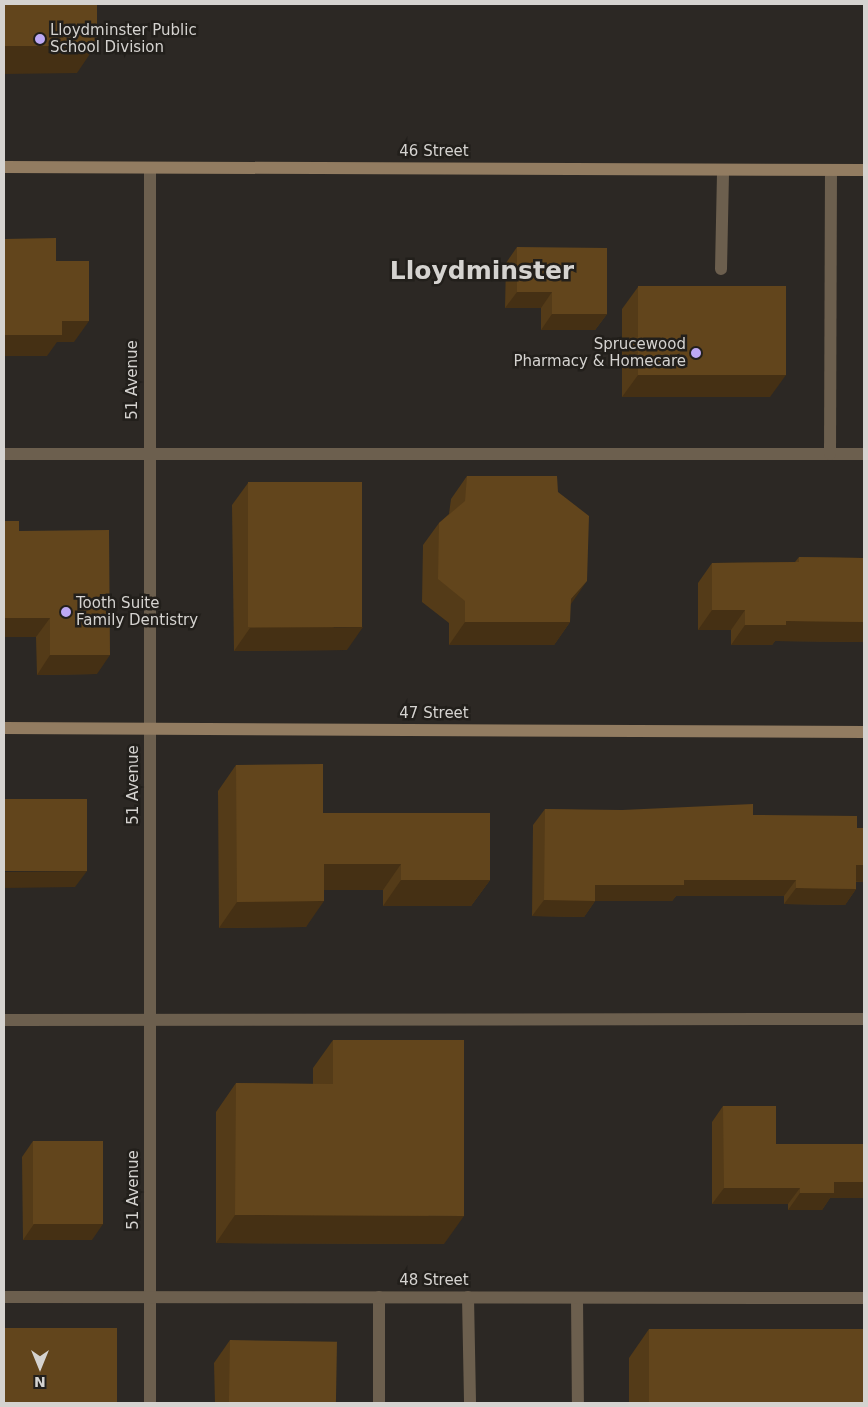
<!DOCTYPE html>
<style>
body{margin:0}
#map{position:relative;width:868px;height:1407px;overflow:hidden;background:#2c2824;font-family:"DejaVu Sans",sans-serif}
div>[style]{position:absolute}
.lane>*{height:12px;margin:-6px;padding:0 6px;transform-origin:6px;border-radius:6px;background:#6c5f4e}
.street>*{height:12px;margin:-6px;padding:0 6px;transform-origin:6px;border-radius:6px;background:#6c5f4e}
.secondary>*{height:12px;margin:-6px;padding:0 6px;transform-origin:6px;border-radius:6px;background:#927c61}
.wall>*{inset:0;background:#543b18}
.shaded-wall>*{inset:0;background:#453014}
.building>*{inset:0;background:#62451c;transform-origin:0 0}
.dots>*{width:14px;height:14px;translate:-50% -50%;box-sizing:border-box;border:2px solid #221f1b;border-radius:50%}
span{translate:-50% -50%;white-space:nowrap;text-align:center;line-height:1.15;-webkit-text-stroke:5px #221f1b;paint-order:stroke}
.poi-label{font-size:15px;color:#d5d3d0}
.left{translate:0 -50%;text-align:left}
.right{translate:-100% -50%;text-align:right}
.street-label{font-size:15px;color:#d5d3d0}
.town-label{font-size:25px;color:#d5d3d0;font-weight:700}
.frame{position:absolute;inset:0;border:5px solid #d5d3d0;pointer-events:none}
.north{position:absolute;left:15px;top:1342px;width:50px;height:50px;-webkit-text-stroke:4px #221f1b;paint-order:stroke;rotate:180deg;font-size:14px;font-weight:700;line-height:20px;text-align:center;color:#d5d3d0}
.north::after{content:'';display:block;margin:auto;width:18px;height:22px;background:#d5d3d0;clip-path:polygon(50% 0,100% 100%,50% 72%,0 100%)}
</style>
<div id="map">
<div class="lane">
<div style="left:721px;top:269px;width:99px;rotate:-88.8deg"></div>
<div style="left:4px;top:454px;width:860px"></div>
<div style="left:830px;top:454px;width:284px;rotate:-89.8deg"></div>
<div style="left:4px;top:1020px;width:860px;rotate:-0.07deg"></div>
<div style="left:468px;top:1297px;width:106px;rotate:88.9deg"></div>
<div style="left:577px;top:1298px;width:105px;rotate:89.5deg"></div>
<div style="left:379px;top:1403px;width:106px;rotate:-90deg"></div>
</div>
<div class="street">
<div style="left:150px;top:168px;width:1235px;rotate:90deg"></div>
<div style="left:4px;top:1297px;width:860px;rotate:0.07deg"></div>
</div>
<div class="secondary">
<div style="left:4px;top:167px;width:860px;rotate:0.2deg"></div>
<div style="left:4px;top:728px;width:860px;rotate:0.27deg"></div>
</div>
<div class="wall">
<div style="clip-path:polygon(517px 247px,607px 314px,595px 330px,541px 330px,541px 308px,505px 308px,506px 263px)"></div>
<div style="clip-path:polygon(638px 287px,770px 397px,622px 397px,622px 309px)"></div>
<div style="clip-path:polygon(467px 476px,558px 492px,570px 605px,570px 622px,554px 645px,449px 645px,449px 623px,422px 602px,423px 545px,439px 523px,449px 514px,451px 499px)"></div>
<div style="clip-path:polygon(248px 483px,347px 650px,234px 651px,232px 505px)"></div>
<div style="clip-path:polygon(19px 531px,97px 674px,37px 675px,36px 637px)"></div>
<div style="clip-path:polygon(799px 557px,864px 558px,864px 642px,775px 641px,772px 645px,731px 645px,731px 630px,698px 630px,698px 583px,712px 563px,795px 562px)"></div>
<div style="clip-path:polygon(236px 765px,323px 813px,490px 880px,471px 906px,383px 906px,383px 890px,324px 890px,306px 927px,219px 928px,218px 791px)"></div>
<div style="clip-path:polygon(545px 809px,753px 815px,857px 828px,864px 828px,864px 882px,856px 882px,856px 889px,845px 905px,784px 904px,784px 896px,676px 896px,672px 901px,595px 901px,584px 917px,532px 916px,533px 825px)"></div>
<div style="clip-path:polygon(333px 1040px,444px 1244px,216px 1243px,216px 1112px,236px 1083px,313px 1084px,313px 1068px)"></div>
<div style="clip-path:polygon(723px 1106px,776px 1144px,864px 1198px,830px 1198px,822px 1210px,788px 1210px,788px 1204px,712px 1204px,712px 1122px)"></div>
<div style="clip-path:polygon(33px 1141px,92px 1240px,23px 1240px,22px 1157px)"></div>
<div style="clip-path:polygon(649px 1329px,864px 1403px,629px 1403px,629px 1358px)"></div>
<div style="clip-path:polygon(230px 1340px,337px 1403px,215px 1403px,214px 1363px)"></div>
</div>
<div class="shaded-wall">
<div style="clip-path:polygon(96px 45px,77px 73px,4px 74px,4px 46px)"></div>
<div style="clip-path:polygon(517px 292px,552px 292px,541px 308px,505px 308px)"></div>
<div style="clip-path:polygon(552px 314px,607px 314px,595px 330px,541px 330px)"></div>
<div style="clip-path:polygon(62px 321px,89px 321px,74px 342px,57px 342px,47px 356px,4px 356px,4px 335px)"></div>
<div style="clip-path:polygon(638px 375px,786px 375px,770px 397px,622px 397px)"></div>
<div style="clip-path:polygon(587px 581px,571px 604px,555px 622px,571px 599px)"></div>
<div style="clip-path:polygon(712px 610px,745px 610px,731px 630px,698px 630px)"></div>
<div style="clip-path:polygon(4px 618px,50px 618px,36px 637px,4px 637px)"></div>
<div style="clip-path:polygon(786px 621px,864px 622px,864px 642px,775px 641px,772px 645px,731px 645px,745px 625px)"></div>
<div style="clip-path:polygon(465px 622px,570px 622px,554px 645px,449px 645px)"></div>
<div style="clip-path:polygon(363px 627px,347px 650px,234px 651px,250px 628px)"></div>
<div style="clip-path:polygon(50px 655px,110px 655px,97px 674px,37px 675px)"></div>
<div style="clip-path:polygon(324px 864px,401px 864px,383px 890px,306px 890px)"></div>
<div style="clip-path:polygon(856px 865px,864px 865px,864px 882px,845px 881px)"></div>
<div style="clip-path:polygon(87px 871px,75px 887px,4px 888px,4px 872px)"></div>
<div style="clip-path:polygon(401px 880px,490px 880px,471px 906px,383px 906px)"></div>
<div style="clip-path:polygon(684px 880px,796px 880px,784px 896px,676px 896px,672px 901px,595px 901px,584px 917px,532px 916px,544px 900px,595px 885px)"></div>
<div style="clip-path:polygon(796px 888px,856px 889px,845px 905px,784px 904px)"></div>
<div style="clip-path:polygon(324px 901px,306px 927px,219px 928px,237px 902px)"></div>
<div style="clip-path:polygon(834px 1182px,864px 1182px,864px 1198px,830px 1198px,822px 1210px,788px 1210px,800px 1193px)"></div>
<div style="clip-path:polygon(724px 1188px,800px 1188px,788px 1204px,712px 1204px)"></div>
<div style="clip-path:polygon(235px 1215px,464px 1216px,444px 1244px,216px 1243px)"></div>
<div style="clip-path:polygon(34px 1224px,103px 1224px,92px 1240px,23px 1240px)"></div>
</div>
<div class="building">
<div style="left:4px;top:4px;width:93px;height:42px"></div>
<div style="clip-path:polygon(56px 238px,56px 261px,89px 261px,89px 321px,62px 321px,62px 335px,4px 335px,4px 239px)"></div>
<div style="clip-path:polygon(517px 247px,607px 248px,607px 314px,552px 314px,552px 292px,517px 292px)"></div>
<div style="left:786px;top:286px;width:89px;height:148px;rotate:90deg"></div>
<div style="clip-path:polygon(467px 476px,557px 476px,558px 492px,589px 516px,587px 581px,571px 599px,570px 622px,465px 622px,465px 601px,438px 579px,439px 523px,465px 501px)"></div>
<div style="left:362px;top:482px;width:145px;height:114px;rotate:90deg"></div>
<div style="clip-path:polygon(4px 521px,19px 521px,19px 531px,109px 530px,110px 655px,50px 655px,50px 618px,4px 618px)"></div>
<div style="clip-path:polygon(799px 557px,864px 558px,864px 622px,786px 621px,786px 625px,745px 625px,745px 610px,712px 610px,712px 563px,799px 562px)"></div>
<div style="clip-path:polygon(323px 764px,323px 813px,490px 813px,490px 880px,401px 880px,401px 864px,324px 864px,324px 901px,237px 902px,236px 765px)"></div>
<div style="left:87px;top:799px;width:72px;height:83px;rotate:90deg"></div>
<div style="clip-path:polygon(753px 804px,753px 815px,857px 816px,857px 828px,864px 828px,864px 865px,856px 865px,856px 889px,796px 888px,796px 880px,684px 880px,684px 885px,595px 885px,595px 901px,544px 900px,545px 809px,622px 810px)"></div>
<div style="clip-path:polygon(333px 1040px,464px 1040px,464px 1216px,235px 1215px,236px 1083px,333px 1084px)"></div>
<div style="clip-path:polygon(723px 1106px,776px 1106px,776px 1144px,864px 1144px,864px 1182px,834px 1182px,834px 1193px,800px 1193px,800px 1188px,724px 1188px)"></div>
<div style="left:33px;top:1141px;width:70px;height:83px"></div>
<div style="left:117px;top:1328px;width:75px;height:113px;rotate:90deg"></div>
<div style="left:649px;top:1329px;width:215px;height:74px"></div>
<div style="left:230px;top:1340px;width:107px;height:63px;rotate:1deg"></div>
</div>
<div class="dots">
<div style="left:40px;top:39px;background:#bda9f5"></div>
<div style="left:696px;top:353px;background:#bda9f5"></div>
<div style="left:66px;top:612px;background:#bda9f5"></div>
</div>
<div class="poi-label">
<span class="left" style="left:50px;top:39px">Lloydminster Public<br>School Division</span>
<span class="right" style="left:686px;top:353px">Sprucewood<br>Pharmacy &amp; Homecare</span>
<span class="left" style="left:76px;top:612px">Tooth Suite<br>Family Dentistry</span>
</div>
<div class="street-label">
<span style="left:434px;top:152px">46 Street</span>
<span style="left:133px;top:380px;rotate:-90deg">51 Avenue</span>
<span style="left:434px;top:714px">47 Street</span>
<span style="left:134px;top:785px;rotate:-90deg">51 Avenue</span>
<span style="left:134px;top:1190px;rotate:-90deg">51 Avenue</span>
<span style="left:434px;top:1281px">48 Street</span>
</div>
<div class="town-label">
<span style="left:482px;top:271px">Lloydminster</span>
</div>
<div class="frame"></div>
<div class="north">N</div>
</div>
